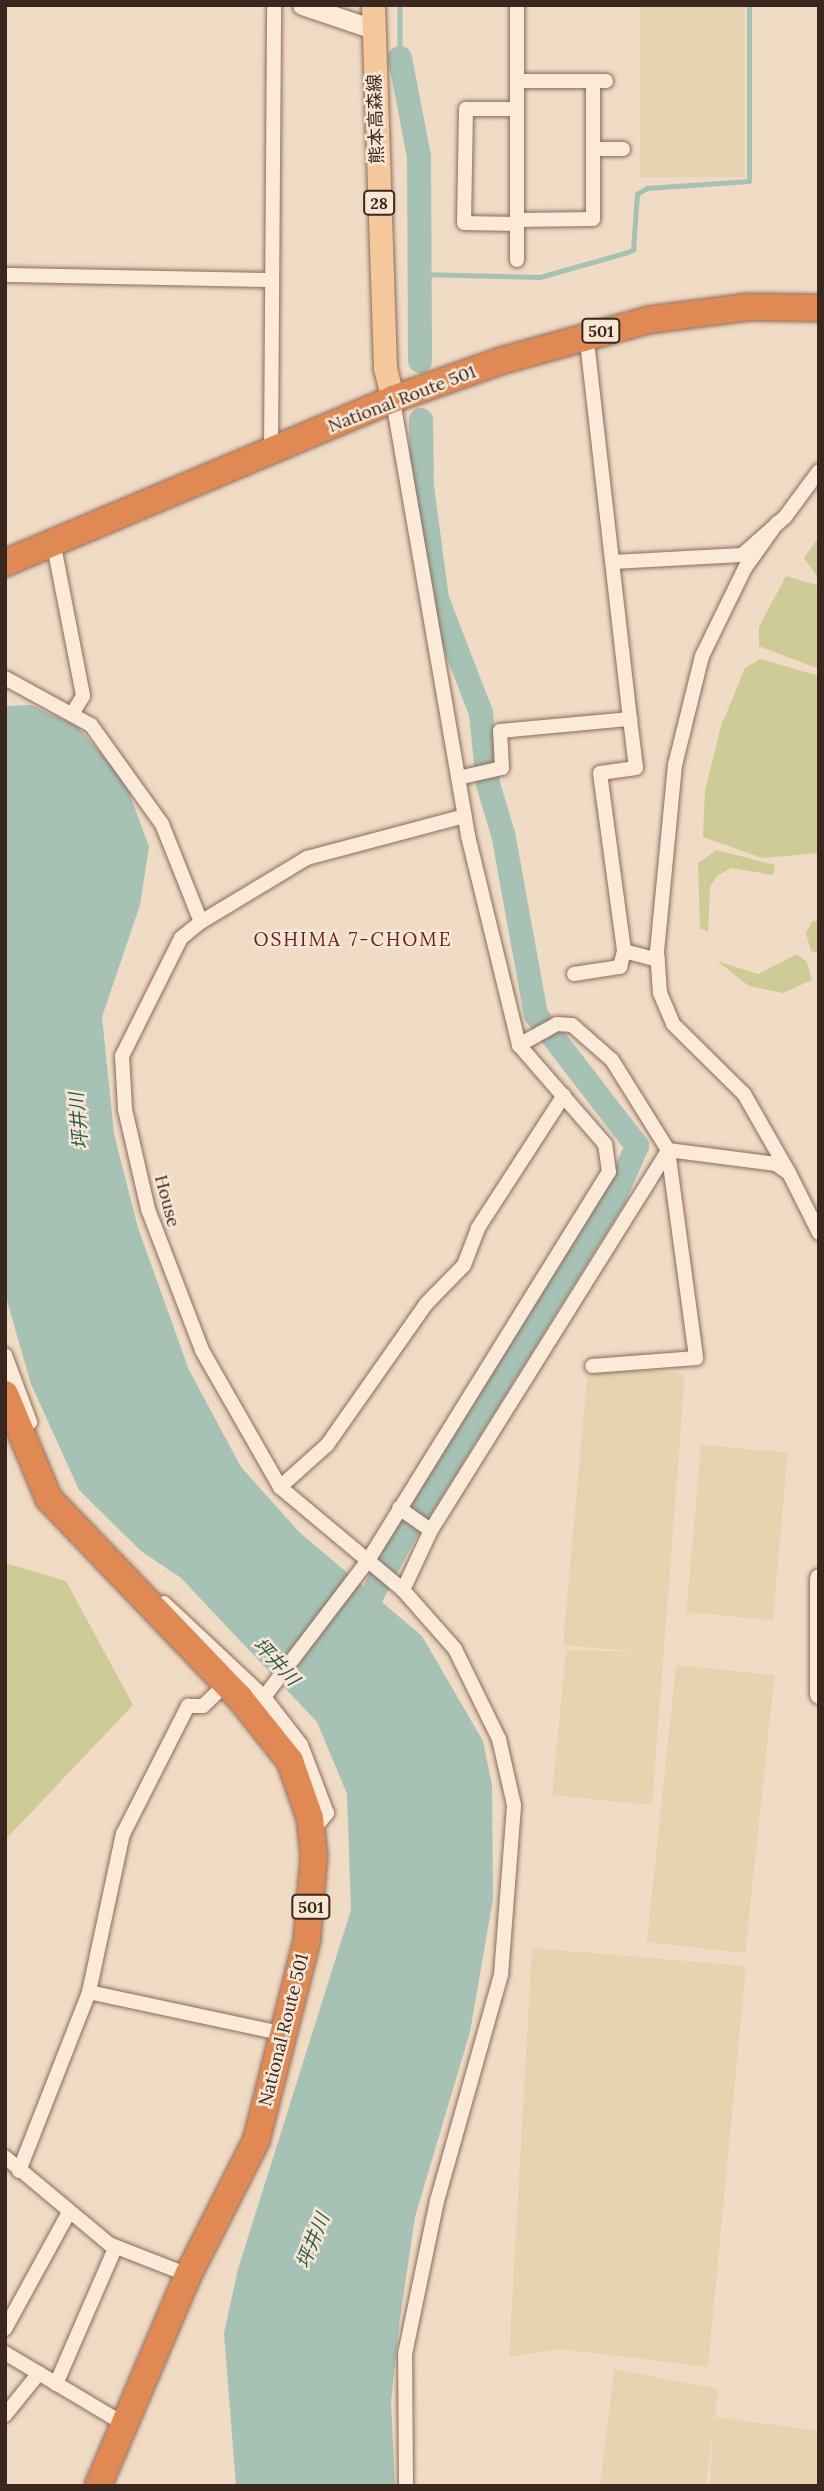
<!DOCTYPE html>
<meta charset="utf-8">
<style>
body{margin:0}
#map{position:relative;width:824px;height:2491px;overflow:hidden;background:#f0dbc4;font-family:Lora,"Noto Sans JP",serif}
div>[style]{position:absolute}
.farmland>*{inset:0;background:#e6d4b1;transform-origin:0 0}
.green>*{inset:0;background:#cecb97}
.water>*{inset:0;background:#a6c2b5}
.stream>*{height:4.5px;margin:-2.25px;padding:0 2.25px;transform-origin:2.25px;border-radius:2.25px;background:#a6c2b5}
.river>*{height:24px;margin:-12px;padding:0 12px;transform-origin:12px;border-radius:12px;background:#a6c2b5}
.roads{filter:drop-shadow(0 0 2px #8b6b5a) drop-shadow(0 0 2px #8b6b5a)}
.street>*{height:14px;margin:-7px;padding:0 7px;transform-origin:7px;border-radius:7px;background:#faead7}
.secondary>*{height:19px;margin:-9.5px;padding:0 9.5px;transform-origin:9.5px;border-radius:9.5px;background:#faead7}
.primary>*{height:23px;margin:-11.5px;padding:0 11.5px;transform-origin:11.5px;border-radius:11.5px;background:#f4c89b}
.highway>*{height:26px;margin:-13px;padding:0 13px;transform-origin:13px;border-radius:13px;background:#e18952}
span{translate:-50% -50%;white-space:nowrap;text-align:center;line-height:1.15;-webkit-text-stroke:5px #f7e6d4;paint-order:stroke}
.shield-label span{padding:2px 5px;background:#f7e6d4;border:2px solid;border-radius:5px;-webkit-text-stroke-width:0}
.shield-label{font-size:16px;color:#3a271e;font-weight:700}
.street-label{font-size:18px;color:#3a271e}
.neighbourhood-label{font-size:19px;color:#681f1c;letter-spacing:2px}
.water-label{font-size:19px;color:#2d5b50;font-style:italic}
.frame{position:absolute;inset:0;border:7px solid #3a271e;pointer-events:none}
</style>
<div id="map">
<div class="farmland">
<div style="left:640px;top:5px;width:105px;height:172px"></div>
<div style="clip-path:polygon(588px 1366px,685px 1374px,652px 1805px,552px 1795px,566px 1650px,641px 1652px,563px 1645px)"></div>
<div style="left:701px;top:1445px;width:87px;height:168px;rotate:5deg"></div>
<div style="left:676px;top:1665px;width:99px;height:279px;rotate:6deg"></div>
<div style="clip-path:polygon(532px 1948px,746px 1966px,708px 2367px,561px 2349px,509px 2357px)"></div>
<div style="clip-path:polygon(614px 2369px,718px 2389px,715px 2417px,819px 2431px,818px 2486px,710px 2486px,713px 2428px,706px 2486px,600px 2486px)"></div>
</div>
<div class="green">
<div style="clip-path:polygon(819px 537px,819px 579px,804px 558px)"></div>
<div style="clip-path:polygon(786px 576px,819px 586px,819px 669px,759px 646px,759px 627px)"></div>
<div style="clip-path:polygon(760px 659px,819px 676px,819px 853px,762px 858px,703px 837px,705px 791px,721px 726px,745px 668px)"></div>
<div style="clip-path:polygon(717px 850px,775px 865px,773px 875px,731px 868px,717px 876px,710px 887px,708px 932px,700px 928px,698px 863px)"></div>
<div style="clip-path:polygon(812px 921px,819px 921px,819px 953px,811px 951px,806px 933px)"></div>
<div style="clip-path:polygon(797px 954px,807px 962px,812px 980px,783px 993px,749px 986px,717px 961px,758px 974px)"></div>
<div style="clip-path:polygon(5px 1563px,66px 1581px,133px 1705px,5px 1840px)"></div>
</div>
<div class="water">
<div style="clip-path:polygon(31px 705px,77px 726px,125px 781px,149px 847px,140px 905px,102px 1017px,114px 1134px,138px 1228px,189px 1370px,241px 1467px,299px 1532px,422px 1636px,483px 1741px,492px 1785px,493px 1899px,470px 2032px,415px 2217px,399px 2326px,391px 2402px,395px 2486px,236px 2486px,224px 2333px,238px 2269px,351px 1910px,347px 1794px,317px 1722px,181px 1578px,141px 1551px,79px 1490px,31px 1384px,5px 1294px,5px 706px)"></div>
</div>
<div class="stream">
<div style="left:400px;top:5px;width:53px;rotate:90deg"></div>
<div style="left:420px;top:274px;width:120px;rotate:1.4deg"></div>
<div style="left:540px;top:277px;width:88px;rotate:-15.8deg"></div>
<div style="left:625px;top:253px;width:9px;rotate:-21deg"></div>
<div style="left:633px;top:250px;width:56px;rotate:-85.9deg"></div>
<div style="left:637px;top:194px;width:12px;rotate:-31deg"></div>
<div style="left:647px;top:188px;width:102px;rotate:-3.9deg"></div>
<div style="left:749px;top:181px;width:176px;rotate:-90deg"></div>
</div>
<div class="river">
<div style="left:400px;top:58px;width:101px;rotate:79.1deg"></div>
<div style="left:419px;top:157px;width:204px;rotate:89.7deg"></div>
<div style="left:359px;top:1620px;width:94px;rotate:-62.1deg"></div>
<div style="left:403px;top:1537px;width:399px;rotate:-58.1deg"></div>
<div style="left:614px;top:1198px;width:57px;rotate:-66.1deg"></div>
<div style="left:637px;top:1146px;width:165px;rotate:-127.6deg"></div>
<div style="left:536px;top:1015px;width:184px;rotate:-100.3deg"></div>
<div style="left:503px;top:834px;width:52px;rotate:-106.7deg"></div>
<div style="left:488px;top:784px;width:71px;rotate:-95.6deg"></div>
<div style="left:481px;top:713px;width:122px;rotate:-111.1deg"></div>
<div style="left:437px;top:599px;width:114px;rotate:-97.6deg"></div>
<div style="left:422px;top:486px;width:66px;rotate:-90.9deg"></div>
</div>
<div class="roads">
<div class="street">
<div style="left:517px;top:5px;width:255px;rotate:90deg"></div>
<div style="left:517px;top:81px;width:89px"></div>
<div style="left:517px;top:109px;width:51px;rotate:180deg"></div>
<div style="left:466px;top:109px;width:114px;rotate:91deg"></div>
<div style="left:464px;top:223px;width:53px;rotate:1.1deg"></div>
<div style="left:593px;top:149px;width:30px"></div>
<div style="left:517px;top:220px;width:76px;rotate:-0.8deg"></div>
<div style="left:593px;top:219px;width:138px;rotate:-90deg"></div>
<div style="left:5px;top:275px;width:267px;rotate:1.1deg"></div>
<div style="left:271px;top:452px;width:447px;rotate:-89.6deg"></div>
<div style="left:777px;top:523px;width:55px;rotate:125.4deg"></div>
<div style="left:745px;top:568px;width:98px;rotate:116deg"></div>
<div style="left:702px;top:656px;width:112px;rotate:103.9deg"></div>
<div style="left:675px;top:765px;width:187px;rotate:95.5deg"></div>
<div style="left:657px;top:951px;width:42px;rotate:85.9deg"></div>
<div style="left:660px;top:993px;width:34px;rotate:67deg"></div>
<div style="left:673px;top:1024px;width:100px;rotate:44.6deg"></div>
<div style="left:744px;top:1094px;width:91px;rotate:60.3deg"></div>
<div style="left:53px;top:541px;width:158px;rotate:79deg"></div>
<div style="left:83px;top:696px;width:17px;rotate:121deg"></div>
<div style="left:613px;top:562px;width:129px;rotate:-3.1deg"></div>
<div style="left:742px;top:555px;width:57px;rotate:-41.5deg"></div>
<div style="left:785px;top:517px;width:57px;rotate:-53.5deg"></div>
<div style="left:5px;top:678px;width:98px;rotate:28.7deg"></div>
<div style="left:91px;top:725px;width:122px;rotate:54.4deg"></div>
<div style="left:162px;top:824px;width:105px;rotate:68.3deg"></div>
<div style="left:630px;top:719px;width:49px;rotate:83deg"></div>
<div style="left:636px;top:768px;width:36px;rotate:172deg"></div>
<div style="left:600px;top:773px;width:180px;rotate:82.3deg"></div>
<div style="left:624px;top:951px;width:35px;rotate:15deg"></div>
<div style="left:458px;top:778px;width:45px;rotate:-12.8deg"></div>
<div style="left:502px;top:768px;width:37px;rotate:-93deg"></div>
<div style="left:500px;top:731px;width:131px;rotate:-5.3deg"></div>
<div style="left:630px;top:719px;width:388px;rotate:-96.5deg"></div>
<div style="left:574px;top:974px;width:47px;rotate:-8.7deg"></div>
<div style="left:620px;top:967px;width:16px;rotate:-76deg"></div>
<div style="left:519px;top:1045px;width:43px;rotate:-28.9deg"></div>
<div style="left:557px;top:1024px;width:15px;rotate:4deg"></div>
<div style="left:572px;top:1025px;width:53px;rotate:41.2deg"></div>
<div style="left:612px;top:1060px;width:106px;rotate:58.1deg"></div>
<div style="left:668px;top:1150px;width:210px;rotate:82.3deg"></div>
<div style="left:696px;top:1358px;width:104px;rotate:175.6deg"></div>
<div style="left:668px;top:1150px;width:109px;rotate:7.4deg"></div>
<div style="left:776px;top:1164px;width:16px;rotate:35deg"></div>
<div style="left:789px;top:1173px;width:67px;rotate:63.4deg"></div>
<div style="left:5px;top:1355px;width:72px;rotate:69.5deg"></div>
<div style="left:280px;top:1487px;width:63px;rotate:-41.8deg"></div>
<div style="left:327px;top:1445px;width:172px;rotate:-54.9deg"></div>
<div style="left:426px;top:1304px;width:54px;rotate:-45.7deg"></div>
<div style="left:464px;top:1265px;width:40px;rotate:-69deg"></div>
<div style="left:478px;top:1228px;width:158px;rotate:-57.1deg"></div>
<div style="left:399px;top:1508px;width:39px;rotate:35deg"></div>
<div style="left:403px;top:1590px;width:66px;rotate:-65deg"></div>
<div style="left:431px;top:1530px;width:448px;rotate:-58deg"></div>
<div style="left:164px;top:1603px;width:137px;rotate:43.2deg"></div>
<div style="left:264px;top:1697px;width:61px;rotate:52.4deg"></div>
<div style="left:301px;top:1745px;width:73px;rotate:69.1deg"></div>
<div style="left:327px;top:1813px;width:26px;rotate:129deg"></div>
<div style="left:264px;top:1697px;width:170px;rotate:-52.7deg"></div>
<div style="left:367px;top:1562px;width:459px;rotate:-58.2deg"></div>
<div style="left:609px;top:1172px;width:28px;rotate:-98deg"></div>
<div style="left:605px;top:1144px;width:131px;rotate:-131deg"></div>
<div style="left:519px;top:1045px;width:216px;rotate:-103.7deg"></div>
<div style="left:468px;top:835px;width:442px;rotate:-99.8deg"></div>
<div style="left:89px;top:1992px;width:200px;rotate:12.1deg"></div>
<div style="left:5px;top:2157px;width:136px;rotate:39.9deg"></div>
<div style="left:109px;top:2244px;width:85px;rotate:21.4deg"></div>
<div style="left:19px;top:2171px;width:192px;rotate:-68.6deg"></div>
<div style="left:89px;top:1992px;width:162px;rotate:-77.9deg"></div>
<div style="left:123px;top:1834px;width:144px;rotate:-63.1deg"></div>
<div style="left:188px;top:1706px;width:15px"></div>
<div style="left:203px;top:1706px;width:30px;rotate:-44deg"></div>
<div style="left:5px;top:2329px;width:133px;rotate:-61.3deg"></div>
<div style="left:5px;top:2353px;width:139px;rotate:30.8deg"></div>
<div style="left:56px;top:2384px;width:148px;rotate:-66.5deg"></div>
<div style="left:5px;top:2415px;width:54px;rotate:-51deg"></div>
<div style="left:406px;top:2486px;width:132px;rotate:-90.4deg"></div>
<div style="left:405px;top:2354px;width:156px;rotate:-78.2deg"></div>
<div style="left:437px;top:2201px;width:235px;rotate:-74.2deg"></div>
<div style="left:501px;top:1975px;width:170px;rotate:-85.6deg"></div>
<div style="left:514px;top:1805px;width:68px;rotate:-102.8deg"></div>
<div style="left:499px;top:1739px;width:100px;rotate:-116.1deg"></div>
<div style="left:455px;top:1649px;width:79px;rotate:-131.4deg"></div>
<div style="left:403px;top:1590px;width:160px;rotate:-140.1deg"></div>
<div style="left:280px;top:1487px;width:158px;rotate:-119.7deg"></div>
<div style="left:202px;top:1350px;width:151px;rotate:-111deg"></div>
<div style="left:148px;top:1209px;width:103px;rotate:-103deg"></div>
<div style="left:125px;top:1109px;width:53px;rotate:-93.2deg"></div>
<div style="left:122px;top:1056px;width:132px;rotate:-63.4deg"></div>
<div style="left:181px;top:938px;width:26px;rotate:-39deg"></div>
<div style="left:201px;top:922px;width:124px;rotate:-31.1deg"></div>
<div style="left:307px;top:858px;width:163px;rotate:-14.9deg"></div>
</div>
<div class="secondary">
<div style="left:302px;top:5px;width:75px;rotate:18.7deg"></div>
<div style="left:819px;top:1578px;width:116px;rotate:90deg"></div>
</div>
<div class="primary">
<div style="left:373px;top:5px;width:363px;rotate:88.1deg"></div>
<div style="left:385px;top:368px;width:32px;rotate:76deg"></div>
</div>
<div class="highway">
<div style="left:5px;top:563px;width:421px;rotate:-22.9deg"></div>
<div style="left:393px;top:399px;width:118px;rotate:-19.4deg"></div>
<div style="left:504px;top:360px;width:149px;rotate:-15.5deg"></div>
<div style="left:648px;top:320px;width:101px;rotate:-7.4deg"></div>
<div style="left:748px;top:307px;width:71px;rotate:0.8deg"></div>
<div style="left:5px;top:1394px;width:114px;rotate:67.3deg"></div>
<div style="left:49px;top:1499px;width:274px;rotate:46.2deg"></div>
<div style="left:239px;top:1697px;width:82px;rotate:51.4deg"></div>
<div style="left:290px;top:1761px;width:60px;rotate:70.7deg"></div>
<div style="left:310px;top:1818px;width:38px;rotate:84deg"></div>
<div style="left:314px;top:1856px;width:84px;rotate:94.8deg"></div>
<div style="left:307px;top:1940px;width:207px;rotate:104.2deg"></div>
<div style="left:256px;top:2141px;width:150px;rotate:116.9deg"></div>
<div style="left:188px;top:2275px;width:229px;rotate:113.1deg"></div>
</div>
</div>
<div class="shield-label">
<span style="left:379px;top:203px">28</span>
<span style="left:601px;top:331px">501</span>
<span style="left:311px;top:1907px">501</span>
</div>
<div class="street-label">
<span style="left:376px;top:119px;rotate:-92deg">熊本高森線</span>
<span style="left:402px;top:399px;rotate:-21deg">National Route 501</span>
<span style="left:167px;top:1201px;rotate:75deg">House</span>
<span style="left:284px;top:2030px;rotate:-76deg">National Route 501</span>
</div>
<div class="neighbourhood-label">
<span style="left:353px;top:940px">OSHIMA 7-CHOME</span>
</div>
<div class="water-label">
<span style="left:79px;top:1121px;rotate:-95deg">坪井川</span>
<span style="left:276px;top:1662px;rotate:47deg">坪井川</span>
<span style="left:313px;top:2241px;rotate:-68deg">坪井川</span>
</div>
<div class="frame"></div>
</div>
